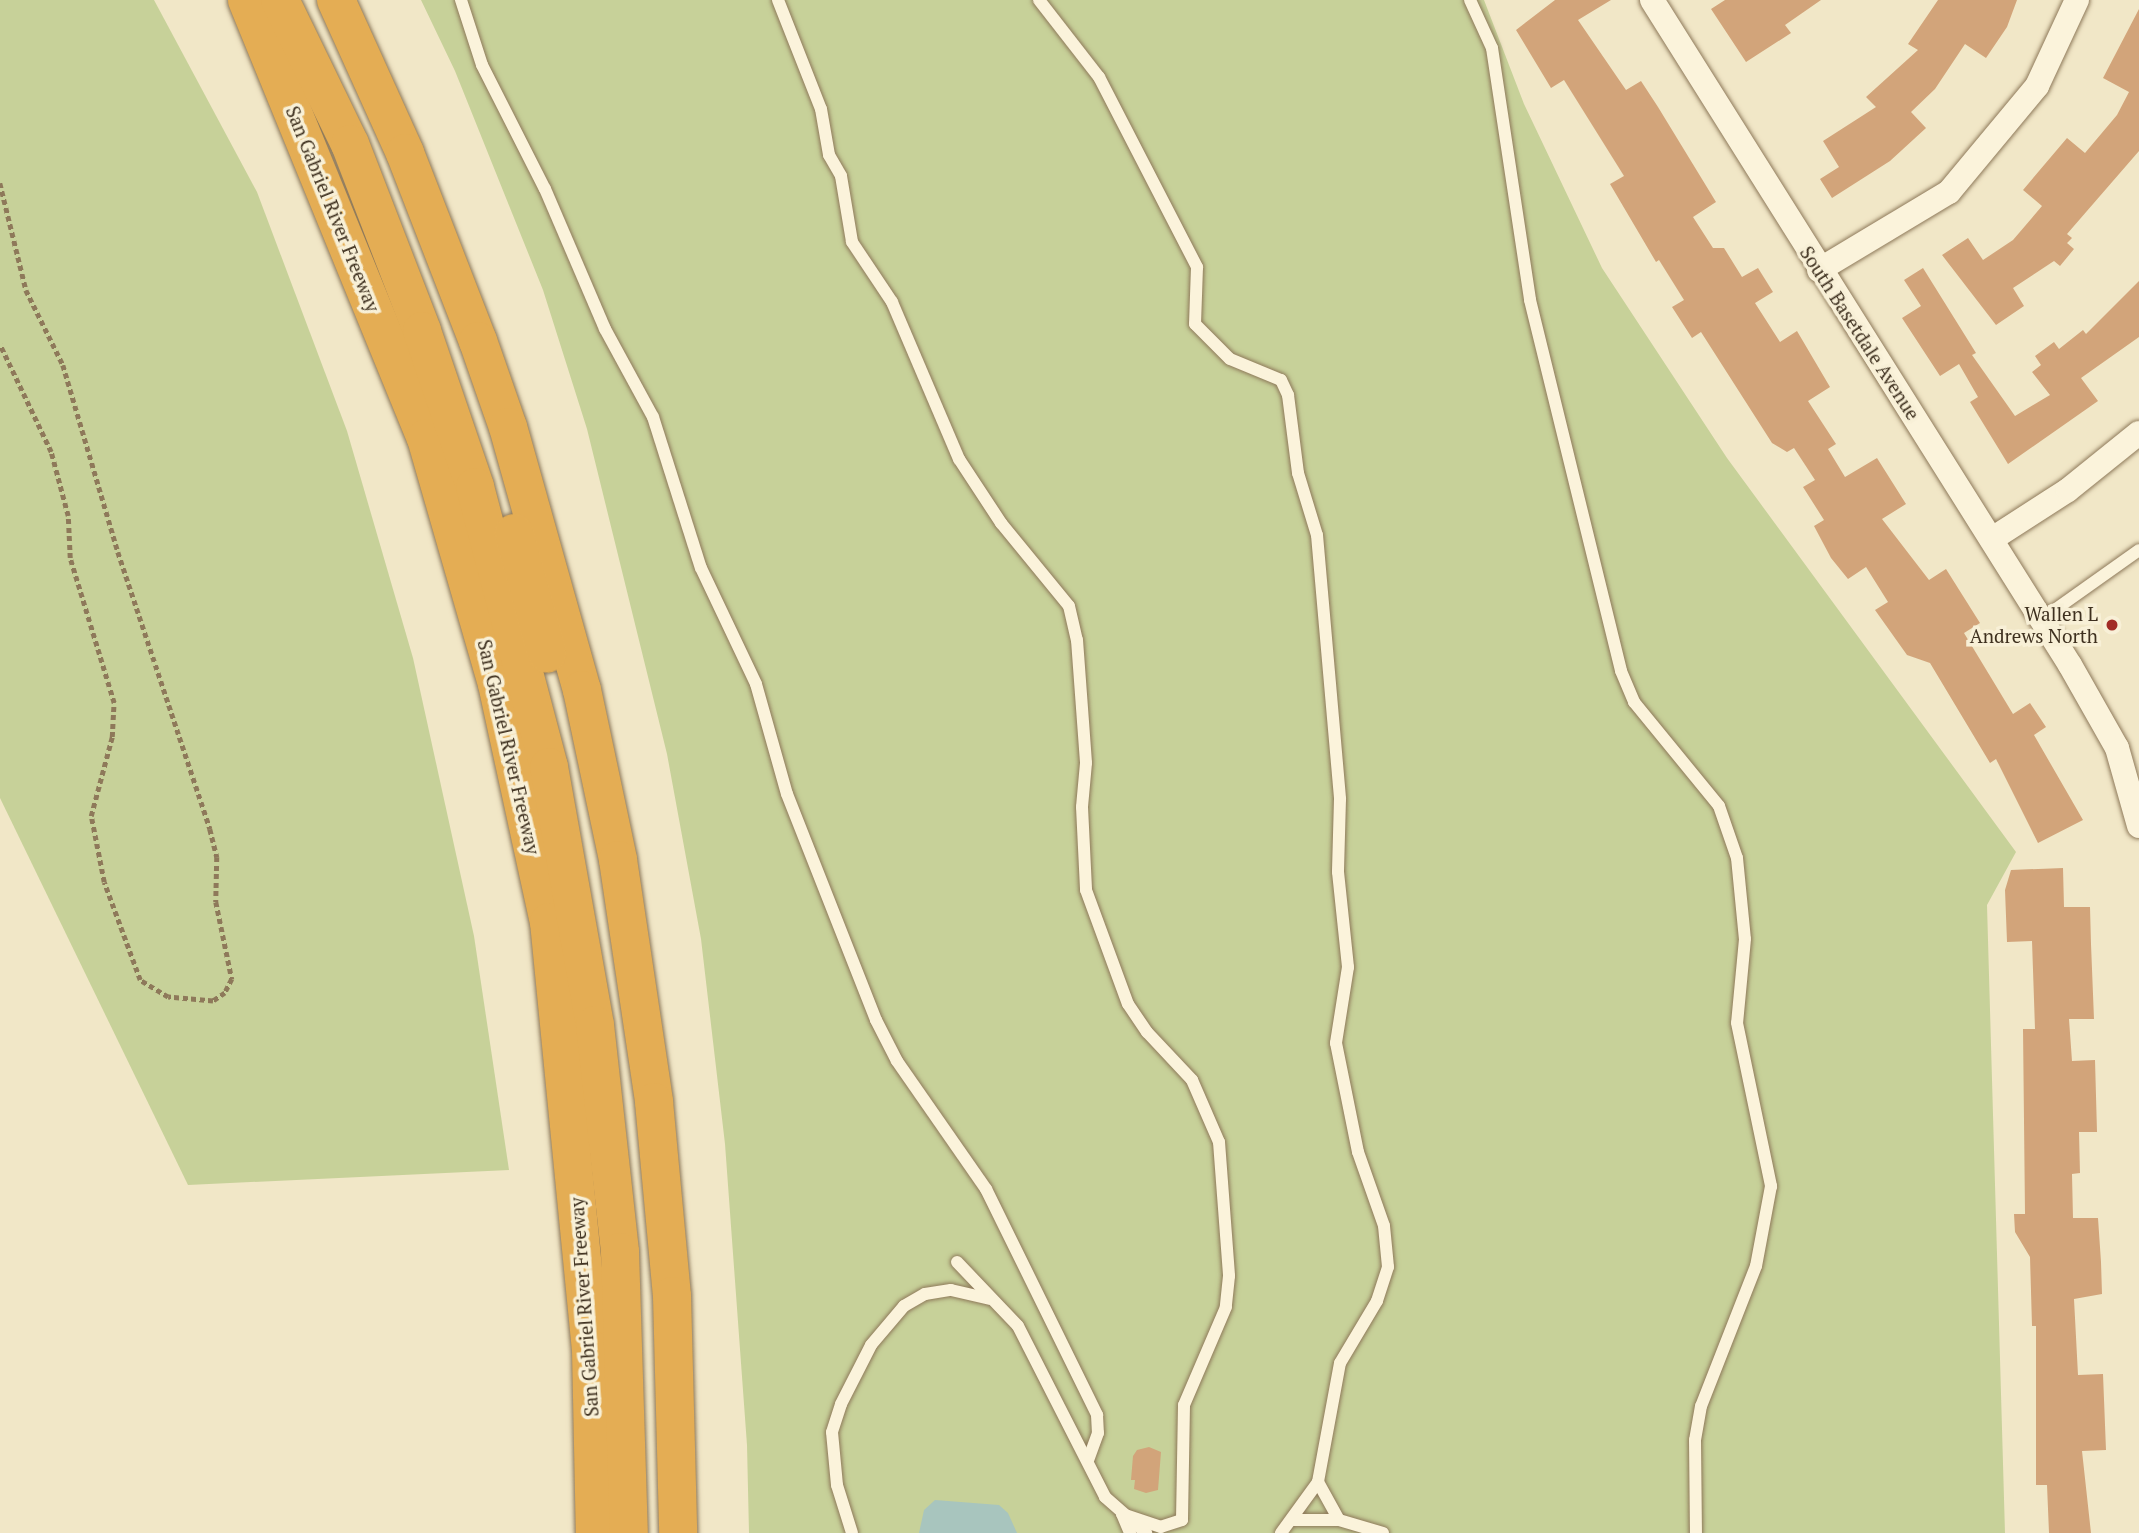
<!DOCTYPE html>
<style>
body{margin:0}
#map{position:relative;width:2139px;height:1533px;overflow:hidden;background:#f1e7c7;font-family:"PT Serif",serif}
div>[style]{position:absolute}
.green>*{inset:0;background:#c7d199}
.water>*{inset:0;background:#a8c5be}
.building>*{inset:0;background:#d2a47a}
.path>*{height:4.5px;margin-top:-2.25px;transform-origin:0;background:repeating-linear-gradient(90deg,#8e795a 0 5px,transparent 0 8.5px)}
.roads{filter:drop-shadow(0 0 2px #8e795a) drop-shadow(0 0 2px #8e795a)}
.service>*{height:12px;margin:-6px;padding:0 6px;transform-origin:6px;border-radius:6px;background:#fbf3db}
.minor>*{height:24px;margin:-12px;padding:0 12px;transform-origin:12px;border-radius:12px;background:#fbf3db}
.motorway>*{height:38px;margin:-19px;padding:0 19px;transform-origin:19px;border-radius:19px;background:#e4ad54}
.dots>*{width:19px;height:19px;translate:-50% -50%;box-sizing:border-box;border:4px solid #f8f0d7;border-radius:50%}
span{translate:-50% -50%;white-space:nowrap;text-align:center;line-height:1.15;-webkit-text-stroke:7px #f8f0d7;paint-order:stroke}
.street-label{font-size:19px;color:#3e301f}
.poi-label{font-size:19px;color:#3e301f}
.right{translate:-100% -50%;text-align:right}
</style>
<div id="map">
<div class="green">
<div style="clip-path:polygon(0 0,154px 0,257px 192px,347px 431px,413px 658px,474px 936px,509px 1170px,188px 1185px,0 798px)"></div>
<div style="clip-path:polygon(421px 0,1484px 0,1524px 104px,1602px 268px,1727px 458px,2016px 852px,1987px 905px,2005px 1533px,749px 1533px,747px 1445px,725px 1144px,701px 939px,667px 754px,587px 429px,543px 290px,455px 71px)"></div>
</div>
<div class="water">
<div style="clip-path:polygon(935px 1500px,999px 1505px,1008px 1513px,1017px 1533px,919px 1533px,924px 1510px)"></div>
</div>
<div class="building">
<div style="clip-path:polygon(1555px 0,1611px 0,1578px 20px,1626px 90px,1641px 81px,1658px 107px,1716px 202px,1693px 217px,1713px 248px,1724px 248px,1742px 277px,1758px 268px,1773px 292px,1755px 303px,1780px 342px,1797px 331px,1830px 387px,1808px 401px,1836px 444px,1828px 449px,1845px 477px,1877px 458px,1906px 504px,1882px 519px,1929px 580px,1946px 569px,1980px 623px,1964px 633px,2013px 714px,2030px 703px,2046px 727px,2034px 735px,2083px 820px,2038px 843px,1996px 759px,1990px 763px,1930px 663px,1907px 655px,1875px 610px,1888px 602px,1866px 567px,1848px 579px,1831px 558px,1814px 526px,1824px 520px,1803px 487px,1815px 480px,1794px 448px,1787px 452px,1772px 443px,1701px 332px,1692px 338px,1672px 307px,1684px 300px,1659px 260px,1656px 262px,1610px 184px,1624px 176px,1564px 80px,1551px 88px,1516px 30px)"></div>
<div style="clip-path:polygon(1725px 0,1821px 0,1785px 25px,1791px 33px,1746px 62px,1711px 9px)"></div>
<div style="clip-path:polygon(1938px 0,2017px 0,2007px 27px,1986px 58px,1965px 44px,1935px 89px,1911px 112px,1926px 128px,1890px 161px,1832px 198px,1820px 179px,1839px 167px,1823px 141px,1876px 107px,1866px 97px,1918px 50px,1908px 44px)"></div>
<div style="clip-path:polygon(2139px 9px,2139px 151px,2067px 234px,2072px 238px,2067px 243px,2074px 249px,2060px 266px,2054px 261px,2013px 288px,2024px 306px,1996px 325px,1942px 255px,1968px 238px,1983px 260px,2013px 240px,2042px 206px,2023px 190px,2067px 138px,2085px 153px,2117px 115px,2129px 92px,2103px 78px)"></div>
<div style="clip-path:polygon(1923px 268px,1976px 353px,1972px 355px,2015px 416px,2050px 395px,2032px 372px,2041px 365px,2035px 356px,2054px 342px,2059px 349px,2083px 330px,2086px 334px,2139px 281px,2139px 337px,2081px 378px,2098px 401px,2008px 464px,1970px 402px,1978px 397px,1959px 364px,1940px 376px,1902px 318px,1921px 306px,1904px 280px)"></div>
<div style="clip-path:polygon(2063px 868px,2064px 907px,2090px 907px,2091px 944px,2094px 1019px,2069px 1019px,2072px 1061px,2095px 1060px,2097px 1132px,2079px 1132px,2080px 1173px,2072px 1174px,2073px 1218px,2098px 1218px,2101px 1262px,2102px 1294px,2074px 1299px,2078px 1375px,2103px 1374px,2106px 1450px,2082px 1451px,2091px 1533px,2049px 1533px,2047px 1485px,2036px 1485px,2036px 1326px,2032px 1326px,2030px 1257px,2015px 1232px,2014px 1214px,2025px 1214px,2023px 1029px,2035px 1029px,2032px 941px,2007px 942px,2005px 890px,2011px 870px)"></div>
<div style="clip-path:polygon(1149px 1447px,1161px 1452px,1158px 1490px,1146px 1493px,1134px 1489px,1135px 1480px,1131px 1480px,1133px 1456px,1137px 1450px)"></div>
</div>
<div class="path">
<div style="left:0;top:183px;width:110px;rotate:76.3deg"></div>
<div style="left:26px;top:290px;width:84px;rotate:63.7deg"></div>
<div style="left:63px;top:365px;width:195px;rotate:73.6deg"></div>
<div style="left:118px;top:552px;width:292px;rotate:71.6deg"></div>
<div style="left:210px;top:829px;width:29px;rotate:76deg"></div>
<div style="left:217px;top:857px;width:45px;rotate:91.3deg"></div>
<div style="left:216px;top:902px;width:79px;rotate:78.3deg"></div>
<div style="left:232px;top:979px;width:16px;rotate:117deg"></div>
<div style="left:225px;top:993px;width:14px;rotate:146deg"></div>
<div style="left:213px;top:1001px;width:45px;rotate:-174.9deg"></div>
<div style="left:168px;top:997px;width:33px;rotate:-149deg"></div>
<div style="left:140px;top:980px;width:104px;rotate:-110.2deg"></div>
<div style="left:104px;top:882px;width:67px;rotate:-101.1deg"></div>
<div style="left:91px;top:816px;width:82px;rotate:-75.1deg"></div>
<div style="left:112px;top:737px;width:34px;rotate:-87deg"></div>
<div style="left:114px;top:703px;width:152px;rotate:-106.9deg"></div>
<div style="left:70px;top:558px;width:42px;rotate:-92.7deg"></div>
<div style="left:68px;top:516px;width:66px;rotate:-104.9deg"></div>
<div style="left:51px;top:452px;width:119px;rotate:-115.5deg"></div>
</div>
<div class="roads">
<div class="service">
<div style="left:461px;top:0;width:68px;rotate:72.1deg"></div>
<div style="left:482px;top:65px;width:139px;rotate:63.1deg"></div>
<div style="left:545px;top:189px;width:152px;rotate:66.8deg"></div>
<div style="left:605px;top:329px;width:100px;rotate:61.4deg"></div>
<div style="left:653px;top:417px;width:158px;rotate:72.4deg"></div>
<div style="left:701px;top:568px;width:128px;rotate:64.6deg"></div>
<div style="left:756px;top:684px;width:114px;rotate:74.3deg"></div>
<div style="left:787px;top:794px;width:243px;rotate:68.5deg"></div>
<div style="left:876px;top:1020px;width:46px;rotate:62.9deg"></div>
<div style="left:897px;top:1061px;width:156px;rotate:55.2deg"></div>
<div style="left:986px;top:1189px;width:252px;rotate:63.8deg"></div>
<div style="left:1097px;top:1415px;width:18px;rotate:87deg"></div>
<div style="left:1098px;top:1433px;width:29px;rotate:110deg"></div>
<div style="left:778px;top:0;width:117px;rotate:68.5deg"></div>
<div style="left:821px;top:109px;width:47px;rotate:80.1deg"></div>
<div style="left:829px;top:155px;width:24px;rotate:60deg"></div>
<div style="left:841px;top:176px;width:67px;rotate:80.5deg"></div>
<div style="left:852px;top:242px;width:72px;rotate:56.3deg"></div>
<div style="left:892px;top:302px;width:171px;rotate:66.9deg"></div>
<div style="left:959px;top:459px;width:77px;rotate:56.7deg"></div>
<div style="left:1001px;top:523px;width:107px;rotate:50.7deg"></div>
<div style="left:1069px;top:606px;width:35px;rotate:77deg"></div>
<div style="left:1077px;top:640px;width:123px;rotate:85.8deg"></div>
<div style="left:1086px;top:763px;width:44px;rotate:95.2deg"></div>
<div style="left:1082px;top:807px;width:83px;rotate:87.2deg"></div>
<div style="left:1086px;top:890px;width:121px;rotate:69.8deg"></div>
<div style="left:1128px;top:1004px;width:34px;rotate:56deg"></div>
<div style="left:1147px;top:1032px;width:66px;rotate:46.8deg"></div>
<div style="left:1192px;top:1080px;width:68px;rotate:66.5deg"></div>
<div style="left:1219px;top:1142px;width:134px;rotate:85.7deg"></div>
<div style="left:1229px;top:1276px;width:31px;rotate:96deg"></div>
<div style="left:1226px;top:1307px;width:107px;rotate:113.2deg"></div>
<div style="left:1184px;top:1405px;width:115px;rotate:91deg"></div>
<div style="left:1182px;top:1520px;width:22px;rotate:162deg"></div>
<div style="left:1161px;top:1527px;width:41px;rotate:-161.6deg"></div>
<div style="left:1122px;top:1514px;width:21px;rotate:67deg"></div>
<div style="left:1039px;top:0;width:98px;rotate:52.1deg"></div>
<div style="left:1099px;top:77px;width:214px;rotate:62.7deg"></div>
<div style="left:1197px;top:267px;width:57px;rotate:92deg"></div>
<div style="left:1195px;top:324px;width:49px;rotate:45deg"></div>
<div style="left:1230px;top:359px;width:55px;rotate:22.4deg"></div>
<div style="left:1281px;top:380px;width:17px;rotate:65deg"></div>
<div style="left:1288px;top:395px;width:79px;rotate:82.7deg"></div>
<div style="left:1298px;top:473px;width:65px;rotate:73deg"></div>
<div style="left:1317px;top:535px;width:265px;rotate:85deg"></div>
<div style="left:1340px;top:799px;width:73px;rotate:91.6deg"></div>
<div style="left:1338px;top:872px;width:96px;rotate:84deg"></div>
<div style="left:1348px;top:967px;width:77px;rotate:99deg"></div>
<div style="left:1336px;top:1043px;width:111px;rotate:78.6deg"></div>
<div style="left:1358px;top:1152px;width:78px;rotate:70.6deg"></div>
<div style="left:1384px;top:1226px;width:41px;rotate:84.4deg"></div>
<div style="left:1388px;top:1267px;width:36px;rotate:108deg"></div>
<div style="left:1377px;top:1301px;width:72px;rotate:120.8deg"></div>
<div style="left:1340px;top:1363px;width:121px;rotate:100.5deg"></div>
<div style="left:1318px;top:1482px;width:63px;rotate:126deg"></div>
<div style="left:1470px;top:0;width:53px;rotate:65.4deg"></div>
<div style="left:1492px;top:48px;width:255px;rotate:81.4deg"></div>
<div style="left:1530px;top:300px;width:382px;rotate:76.2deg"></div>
<div style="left:1621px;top:671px;width:34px;rotate:67deg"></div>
<div style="left:1634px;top:702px;width:134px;rotate:50.7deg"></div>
<div style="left:1719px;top:806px;width:55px;rotate:70.9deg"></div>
<div style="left:1737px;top:858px;width:81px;rotate:84.4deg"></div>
<div style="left:1745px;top:939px;width:84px;rotate:95.4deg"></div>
<div style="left:1737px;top:1023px;width:167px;rotate:78.2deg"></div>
<div style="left:1771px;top:1186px;width:81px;rotate:100.6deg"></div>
<div style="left:1756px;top:1266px;width:150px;rotate:111.4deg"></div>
<div style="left:1701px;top:1406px;width:35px;rotate:100deg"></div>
<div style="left:1695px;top:1440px;width:93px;rotate:89.4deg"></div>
<div style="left:2042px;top:619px;width:119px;rotate:-35.4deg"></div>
<div style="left:957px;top:1262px;width:88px;rotate:46.4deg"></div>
<div style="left:1018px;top:1326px;width:192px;rotate:63deg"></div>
<div style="left:1105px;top:1497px;width:55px;rotate:41.3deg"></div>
<div style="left:1318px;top:1482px;width:43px;rotate:61.1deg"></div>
<div style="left:1339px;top:1520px;width:46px;rotate:16.5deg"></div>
<div style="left:1292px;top:1520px;width:47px"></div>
<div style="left:852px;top:1533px;width:50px;rotate:-107.4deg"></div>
<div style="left:837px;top:1485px;width:53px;rotate:-95.4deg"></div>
<div style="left:832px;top:1432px;width:29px;rotate:-72deg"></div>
<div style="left:841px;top:1404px;width:66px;rotate:-63deg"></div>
<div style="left:871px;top:1345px;width:51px;rotate:-49.8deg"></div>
<div style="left:904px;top:1306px;width:24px;rotate:-30deg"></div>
<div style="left:925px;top:1294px;width:26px;rotate:-9deg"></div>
<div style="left:951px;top:1290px;width:39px;rotate:13deg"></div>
</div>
<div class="minor">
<div style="left:1652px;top:0;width:785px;rotate:57.85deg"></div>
<div style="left:2070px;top:665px;width:95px;rotate:60.5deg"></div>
<div style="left:2117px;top:748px;width:81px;rotate:74.2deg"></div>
<div style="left:1819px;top:270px;width:152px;rotate:-31deg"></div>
<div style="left:1949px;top:192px;width:138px;rotate:-50.3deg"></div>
<div style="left:2037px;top:86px;width:95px;rotate:-65.1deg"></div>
<div style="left:1992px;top:539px;width:90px;rotate:-32.8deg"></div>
<div style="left:2068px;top:490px;width:91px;rotate:-38.8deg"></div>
</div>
<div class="motorway">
<div style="left:247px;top:0;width:473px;rotate:67.8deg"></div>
<div style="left:426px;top:438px;width:256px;rotate:73.9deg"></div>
<div style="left:497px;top:684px;width:244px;rotate:77.7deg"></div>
<div style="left:549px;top:922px;width:429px;rotate:84.4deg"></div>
<div style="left:591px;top:1349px;width:184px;rotate:88.8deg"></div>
<div style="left:280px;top:0;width:160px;rotate:64.1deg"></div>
<div style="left:350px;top:144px;width:200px;rotate:68.9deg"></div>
<div style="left:422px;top:331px;width:165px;rotate:71.2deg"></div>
<div style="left:475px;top:487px;width:290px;rotate:75.2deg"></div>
<div style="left:549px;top:767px;width:262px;rotate:79.9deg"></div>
<div style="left:595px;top:1025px;width:228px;rotate:83.7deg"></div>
<div style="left:620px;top:1252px;width:281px;rotate:88.2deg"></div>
<div style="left:336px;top:0;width:168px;rotate:65.7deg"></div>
<div style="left:405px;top:153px;width:202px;rotate:68.8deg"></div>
<div style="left:478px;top:341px;width:91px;rotate:70.8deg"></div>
<div style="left:508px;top:427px;width:273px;rotate:74.3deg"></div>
<div style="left:582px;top:690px;width:174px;rotate:78deg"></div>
<div style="left:618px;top:860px;width:245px;rotate:81.5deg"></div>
<div style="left:654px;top:1102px;width:195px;rotate:84.7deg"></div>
<div style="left:672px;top:1296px;width:237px;rotate:88.5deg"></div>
<div style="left:514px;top:533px;width:125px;rotate:74.7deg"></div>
</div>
</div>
<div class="dots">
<div style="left:2112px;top:625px;background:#a22c26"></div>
</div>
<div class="street-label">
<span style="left:333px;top:209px;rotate:68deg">San Gabriel River Freeway</span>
<span style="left:1860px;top:333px;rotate:57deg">South Basetdale Avenue</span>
<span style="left:509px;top:747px;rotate:77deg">San Gabriel River Freeway</span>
<span style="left:584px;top:1307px;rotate:-94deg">San Gabriel River Freeway</span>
</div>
<div class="poi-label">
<span class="right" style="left:2098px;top:625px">Wallen L<br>Andrews North</span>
</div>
</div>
